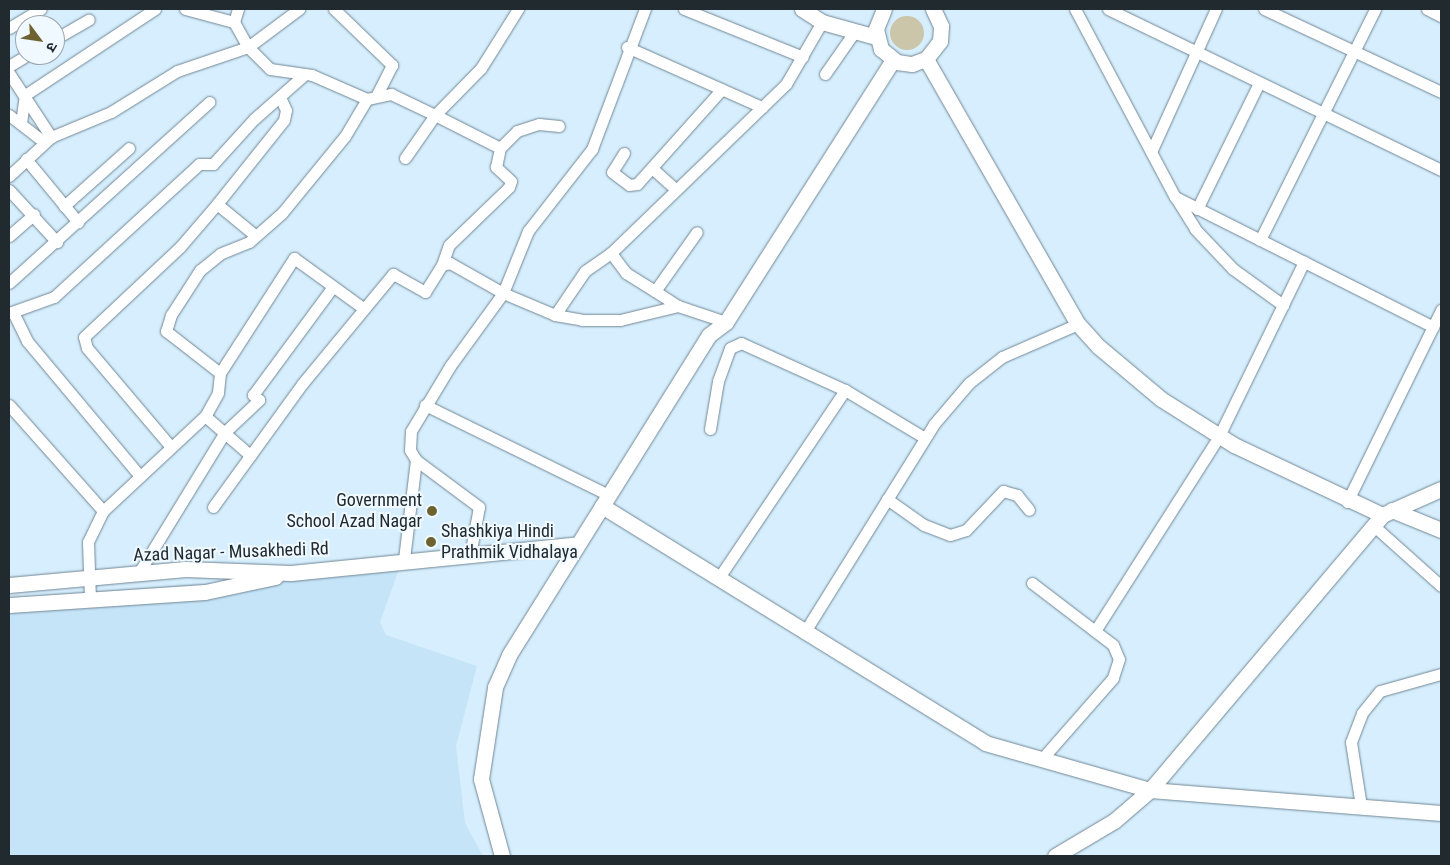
<!DOCTYPE html>
<meta charset="utf-8">
<style>
body{margin:0}
#map{position:relative;width:1450px;height:865px;overflow:hidden;background:#d6eefd;font-family:"Roboto Condensed","Noto Sans Devanagari",sans-serif}
div>[style]{position:absolute}
.built>*{inset:0;background:#c5e4f8}
.green>*{inset:0;background:#cbc5a9}
.round{border-radius:50%}
.roads{filter:drop-shadow(0 0 1px #718694) drop-shadow(0 0 1px #718694)}
.street>*{height:11px;margin:-5.5px;padding:0 5.5px;transform-origin:5.5px;border-radius:5.5px;background:#fff}
.secondary>*{height:15px;margin:-7.5px;padding:0 7.5px;transform-origin:7.5px;border-radius:7.5px;background:#fff}
.dots>*{width:14px;height:14px;translate:-50% -50%;box-sizing:border-box;border:2px solid #eff9ff;border-radius:50%}
span{translate:-50% -50%;white-space:nowrap;text-align:center;line-height:1.15;-webkit-text-stroke:4px #eff9ff;paint-order:stroke}
.poi-label{font-size:18px;color:#212a2f}
.right{translate:-100% -50%;text-align:right}
.left{translate:0 -50%;text-align:left}
.street-label{font-size:18px;color:#212a2f}
.frame{position:absolute;inset:0;border:10px solid #212a2f;pointer-events:none}
.north{position:absolute;left:15px;top:15px;width:50px;height:50px;box-sizing:border-box;background:#eff9ff;border:1px solid #9da6ac;border-radius:50%;rotate:121deg;font-size:14px;font-weight:700;line-height:20px;text-align:center;color:#212a2f}
.north::after{content:'';display:block;margin:auto;width:18px;height:22px;background:#6e6330;clip-path:polygon(50% 0,100% 100%,50% 72%,0 100%)}
</style>
<div id="map">
<div class="built">
<div style="clip-path:polygon(399px 569px,380px 622px,386px 635px,477px 666px,456px 746px,465px 823px,483px 856px,9px 856px,9px 598px)"></div>
</div>
<div class="green">
<div class="round" style="left:890px;top:16px;width:34px;height:34px"></div>
</div>
<div class="roads">
<div class="street">
<div style="left:185px;top:9px;width:51px;rotate:14.9deg"></div>
<div style="left:234px;top:22px;width:29px;rotate:61deg"></div>
<div style="left:248px;top:47px;width:64px;rotate:-36.7deg"></div>
<div style="left:334px;top:9px;width:81px;rotate:44deg"></div>
<div style="left:392px;top:65px;width:33px;rotate:117deg"></div>
<div style="left:684px;top:9px;width:128px;rotate:22deg"></div>
<div style="left:1075px;top:9px;width:213px;rotate:62deg"></div>
<div style="left:1175px;top:197px;width:289px;rotate:26.7deg"></div>
<div style="left:1108px;top:9px;width:370px;rotate:25.8deg"></div>
<div style="left:1264px;top:9px;width:195px;rotate:25.1deg"></div>
<div style="left:1427px;top:9px;width:16px;rotate:27deg"></div>
<div style="left:234px;top:22px;width:14px;rotate:-73deg"></div>
<div style="left:9px;top:28px;width:37px;rotate:-31deg"></div>
<div style="left:55px;top:39px;width:39px;rotate:-30deg"></div>
<div style="left:627px;top:47px;width:148px;rotate:24deg"></div>
<div style="left:9px;top:66px;width:21px;rotate:-31deg"></div>
<div style="left:9px;top:73px;width:77px;rotate:56.7deg"></div>
<div style="left:51px;top:137px;width:65px;rotate:-22.6deg"></div>
<div style="left:111px;top:112px;width:78px;rotate:-31.8deg"></div>
<div style="left:177px;top:71px;width:75px;rotate:-18.7deg"></div>
<div style="left:248px;top:47px;width:31px;rotate:45deg"></div>
<div style="left:270px;top:69px;width:42px;rotate:8.1deg"></div>
<div style="left:312px;top:75px;width:60px;rotate:23.6deg"></div>
<div style="left:367px;top:99px;width:43px;rotate:120.7deg"></div>
<div style="left:345px;top:136px;width:99px;rotate:129.3deg"></div>
<div style="left:282px;top:213px;width:44px;rotate:138.7deg"></div>
<div style="left:249px;top:242px;width:31px;rotate:158deg"></div>
<div style="left:220px;top:254px;width:26px;rotate:141deg"></div>
<div style="left:200px;top:270px;width:54px;rotate:122.8deg"></div>
<div style="left:171px;top:315px;width:17px;rotate:107deg"></div>
<div style="left:166px;top:331px;width:68px;rotate:37.9deg"></div>
<div style="left:220px;top:373px;width:20px;rotate:96deg"></div>
<div style="left:218px;top:393px;width:26px;rotate:119deg"></div>
<div style="left:205px;top:416px;width:139px;rotate:137deg"></div>
<div style="left:103px;top:511px;width:34px;rotate:116deg"></div>
<div style="left:88px;top:542px;width:58px;rotate:88deg"></div>
<div style="left:825px;top:74px;width:52px;rotate:-55.1deg"></div>
<div style="left:367px;top:99px;width:25px;rotate:-12deg"></div>
<div style="left:391px;top:94px;width:49px;rotate:25.5deg"></div>
<div style="left:435px;top:115px;width:66px;rotate:-45.6deg"></div>
<div style="left:481px;top:68px;width:70px;rotate:-57.9deg"></div>
<div style="left:9px;top:115px;width:44px;rotate:37.6deg"></div>
<div style="left:21px;top:123px;width:28px;rotate:-82deg"></div>
<div style="left:25px;top:95px;width:156px;rotate:-33.5deg"></div>
<div style="left:1151px;top:152px;width:157px;rotate:-65.6deg"></div>
<div style="left:624px;top:153px;width:22px;rotate:122deg"></div>
<div style="left:612px;top:172px;width:21px;rotate:37deg"></div>
<div style="left:629px;top:185px;width:8px;rotate:-7deg"></div>
<div style="left:637px;top:184px;width:127px;rotate:-48.2deg"></div>
<div style="left:405px;top:158px;width:52px;rotate:-55.1deg"></div>
<div style="left:435px;top:115px;width:73px;rotate:26.9deg"></div>
<div style="left:26px;top:159px;width:82px;rotate:50.5deg"></div>
<div style="left:653px;top:169px;width:31px;rotate:42deg"></div>
<div style="left:9px;top:176px;width:57px;rotate:-42.9deg"></div>
<div style="left:9px;top:190px;width:71px;rotate:47.3deg"></div>
<div style="left:1176px;top:198px;width:36px;rotate:58deg"></div>
<div style="left:1195px;top:229px;width:55px;rotate:46.5deg"></div>
<div style="left:1233px;top:269px;width:62px;rotate:35.8deg"></div>
<div style="left:217px;top:204px;width:50px;rotate:39.4deg"></div>
<div style="left:64px;top:206px;width:87px;rotate:-41.7deg"></div>
<div style="left:1197px;top:209px;width:140px;rotate:-63.8deg"></div>
<div style="left:9px;top:236px;width:33px;rotate:-41deg"></div>
<div style="left:1260px;top:240px;width:258px;rotate:-63.5deg"></div>
<div style="left:611px;top:253px;width:25px;rotate:53deg"></div>
<div style="left:626px;top:273px;width:34px;rotate:32deg"></div>
<div style="left:442px;top:265px;width:21px;rotate:-71deg"></div>
<div style="left:449px;top:245px;width:83px;rotate:-44deg"></div>
<div style="left:509px;top:187px;width:6px;rotate:-72deg"></div>
<div style="left:511px;top:181px;width:21px;rotate:-137deg"></div>
<div style="left:496px;top:167px;width:19px;rotate:-78deg"></div>
<div style="left:500px;top:148px;width:24px;rotate:-45deg"></div>
<div style="left:517px;top:131px;width:23px;rotate:-18deg"></div>
<div style="left:539px;top:124px;width:20px;rotate:6deg"></div>
<div style="left:9px;top:283px;width:270px;rotate:-42.1deg"></div>
<div style="left:678px;top:306px;width:27px;rotate:-147deg"></div>
<div style="left:655px;top:291px;width:72px;rotate:-54.6deg"></div>
<div style="left:13px;top:312px;width:32px;rotate:64deg"></div>
<div style="left:27px;top:341px;width:176px;rotate:50.1deg"></div>
<div style="left:9px;top:313px;width:48px;rotate:-19.6deg"></div>
<div style="left:54px;top:297px;width:197px;rotate:-42.5deg"></div>
<div style="left:199px;top:164px;width:14px"></div>
<div style="left:213px;top:164px;width:61px;rotate:-47.7deg"></div>
<div style="left:254px;top:119px;width:68px;rotate:-41.4deg"></div>
<div style="left:555px;top:315px;width:53px;rotate:-55.7deg"></div>
<div style="left:585px;top:271px;width:32px;rotate:-35deg"></div>
<div style="left:611px;top:253px;width:243px;rotate:-44deg"></div>
<div style="left:786px;top:84px;width:72px;rotate:-59.9deg"></div>
<div style="left:220px;top:373px;width:137px;rotate:-57.2deg"></div>
<div style="left:294px;top:258px;width:85px;rotate:35.9deg"></div>
<div style="left:9px;top:405px;width:142px;rotate:48.4deg"></div>
<div style="left:425px;top:405px;width:205px;rotate:26.1deg"></div>
<div style="left:205px;top:416px;width:60px;rotate:40.9deg"></div>
<div style="left:710px;top:429px;width:49px;rotate:-80.5deg"></div>
<div style="left:718px;top:381px;width:35px;rotate:-70deg"></div>
<div style="left:730px;top:348px;width:12px;rotate:-24deg"></div>
<div style="left:741px;top:343px;width:114px;rotate:24.3deg"></div>
<div style="left:845px;top:390px;width:93px;rotate:31deg"></div>
<div style="left:171px;top:447px;width:130px;rotate:-130.3deg"></div>
<div style="left:87px;top:348px;width:11px;rotate:-105deg"></div>
<div style="left:84px;top:337px;width:132px;rotate:-43.2deg"></div>
<div style="left:180px;top:247px;width:57px;rotate:-49.3deg"></div>
<div style="left:217px;top:204px;width:107px;rotate:-51.4deg"></div>
<div style="left:284px;top:120px;width:10px;rotate:-79deg"></div>
<div style="left:286px;top:110px;width:14px;rotate:-115deg"></div>
<div style="left:887px;top:499px;width:45px;rotate:35.1deg"></div>
<div style="left:924px;top:525px;width:28px;rotate:21deg"></div>
<div style="left:950px;top:535px;width:17px;rotate:-17deg"></div>
<div style="left:966px;top:530px;width:54px;rotate:-46.5deg"></div>
<div style="left:1003px;top:491px;width:15px;rotate:16deg"></div>
<div style="left:1017px;top:495px;width:19px;rotate:51deg"></div>
<div style="left:1347px;top:502px;width:214px;rotate:-63.9deg"></div>
<div style="left:213px;top:507px;width:152px;rotate:-54.1deg"></div>
<div style="left:302px;top:384px;width:143px;rotate:-50.4deg"></div>
<div style="left:393px;top:274px;width:37px;rotate:29deg"></div>
<div style="left:425px;top:292px;width:32px;rotate:-58deg"></div>
<div style="left:442px;top:265px;width:8px;rotate:-14deg"></div>
<div style="left:450px;top:263px;width:61px;rotate:29.5deg"></div>
<div style="left:503px;top:293px;width:67px;rotate:-68deg"></div>
<div style="left:528px;top:231px;width:104px;rotate:-52deg"></div>
<div style="left:592px;top:149px;width:150px;rotate:-69.3deg"></div>
<div style="left:1374px;top:526px;width:90px;rotate:41.8deg"></div>
<div style="left:470px;top:555px;width:49px;rotate:-79.4deg"></div>
<div style="left:479px;top:507px;width:79px;rotate:-143.3deg"></div>
<div style="left:416px;top:460px;width:12px;rotate:-121deg"></div>
<div style="left:410px;top:450px;width:19px;rotate:-87deg"></div>
<div style="left:411px;top:431px;width:76px;rotate:-59deg"></div>
<div style="left:450px;top:366px;width:90px;rotate:-54deg"></div>
<div style="left:503px;top:293px;width:56px;rotate:22.9deg"></div>
<div style="left:555px;top:315px;width:27px;rotate:10deg"></div>
<div style="left:582px;top:320px;width:38px"></div>
<div style="left:620px;top:320px;width:60px;rotate:-13.6deg"></div>
<div style="left:678px;top:306px;width:51px;rotate:18.4deg"></div>
<div style="left:404px;top:559px;width:100px;rotate:-83.1deg"></div>
<div style="left:138px;top:574px;width:167px;rotate:-58.5deg"></div>
<div style="left:225px;top:432px;width:47px;rotate:-43.3deg"></div>
<div style="left:259px;top:400px;width:8px;rotate:-140deg"></div>
<div style="left:253px;top:395px;width:133px;rotate:-53.6deg"></div>
<div style="left:718px;top:579px;width:228px;rotate:-56.1deg"></div>
<div style="left:1032px;top:583px;width:102px;rotate:37.4deg"></div>
<div style="left:1113px;top:645px;width:15px;rotate:67deg"></div>
<div style="left:1119px;top:659px;width:20px;rotate:108deg"></div>
<div style="left:1113px;top:678px;width:109px;rotate:131.3deg"></div>
<div style="left:1095px;top:631px;width:231px;rotate:-57.5deg"></div>
<div style="left:1219px;top:436px;width:194px;rotate:-64deg"></div>
<div style="left:804px;top:633px;width:246px;rotate:-58.1deg"></div>
<div style="left:934px;top:424px;width:54px;rotate:-49.5deg"></div>
<div style="left:969px;top:383px;width:42px;rotate:-38.2deg"></div>
<div style="left:1002px;top:357px;width:83px;rotate:-23.5deg"></div>
<div style="left:1361px;top:806px;width:65px;rotate:-98.9deg"></div>
<div style="left:1351px;top:742px;width:31px;rotate:-69deg"></div>
<div style="left:1362px;top:713px;width:28px;rotate:-51deg"></div>
<div style="left:1380px;top:691px;width:63px;rotate:-15.6deg"></div>
</div>
<div class="secondary">
<div style="left:802px;top:9px;width:24px;rotate:33deg"></div>
<div style="left:822px;top:22px;width:56px;rotate:15.5deg"></div>
<div style="left:884px;top:9px;width:22px;rotate:112deg"></div>
<div style="left:876px;top:29px;width:21px;rotate:76deg"></div>
<div style="left:881px;top:49px;width:21px;rotate:39deg"></div>
<div style="left:897px;top:62px;width:15px;rotate:8deg"></div>
<div style="left:912px;top:64px;width:15px;rotate:-20deg"></div>
<div style="left:926px;top:59px;width:23px;rotate:-52deg"></div>
<div style="left:940px;top:41px;width:15px;rotate:-86deg"></div>
<div style="left:941px;top:26px;width:19px;rotate:-115deg"></div>
<div style="left:926px;top:59px;width:305px;rotate:60.2deg"></div>
<div style="left:1078px;top:324px;width:31px;rotate:48deg"></div>
<div style="left:1099px;top:347px;width:81px;rotate:40deg"></div>
<div style="left:1161px;top:399px;width:86px;rotate:32.2deg"></div>
<div style="left:1234px;top:445px;width:164px;rotate:25.3deg"></div>
<div style="left:602px;top:506px;width:450px;rotate:31.7deg"></div>
<div style="left:985px;top:743px;width:172px;rotate:15.9deg"></div>
<div style="left:1150px;top:790px;width:292px;rotate:4.5deg"></div>
<div style="left:1392px;top:510px;width:53px;rotate:22.2deg"></div>
<div style="left:9px;top:585px;width:177px;rotate:-5.2deg"></div>
<div style="left:185px;top:569px;width:106px;rotate:2.2deg"></div>
<div style="left:291px;top:573px;width:284px;rotate:-5.7deg"></div>
<div style="left:9px;top:605px;width:196px;rotate:-3.8deg"></div>
<div style="left:205px;top:592px;width:72px;rotate:-12.1deg"></div>
<div style="left:502px;top:856px;width:80px;rotate:-105.3deg"></div>
<div style="left:481px;top:779px;width:93px;rotate:-81.3deg"></div>
<div style="left:495px;top:687px;width:35px;rotate:-66deg"></div>
<div style="left:509px;top:655px;width:377px;rotate:-58deg"></div>
<div style="left:709px;top:335px;width:21px;rotate:-37deg"></div>
<div style="left:726px;top:322px;width:311px;rotate:-57.5deg"></div>
<div style="left:1055px;top:856px;width:69px;rotate:-30.7deg"></div>
<div style="left:1114px;top:821px;width:48px;rotate:-40.7deg"></div>
<div style="left:1150px;top:790px;width:360px;rotate:-49.8deg"></div>
<div style="left:1382px;top:515px;width:64px;rotate:-23.8deg"></div>
</div>
</div>
<div class="dots">
<div style="left:432px;top:511px;background:#6e6330"></div>
<div style="left:431px;top:542px;background:#6e6330"></div>
</div>
<div class="poi-label">
<span class="right" style="left:422px;top:511px">Government<br>School Azad Nagar</span>
<span class="left" style="left:441px;top:542px">Shashkiya Hindi<br>Prathmik Vidhalaya</span>
</div>
<div class="street-label">
<span style="left:231px;top:552px;rotate:-2deg">Azad Nagar - Musakhedi Rd</span>
</div>
<div class="frame"></div>
<div class="north">उ</div>
</div>
